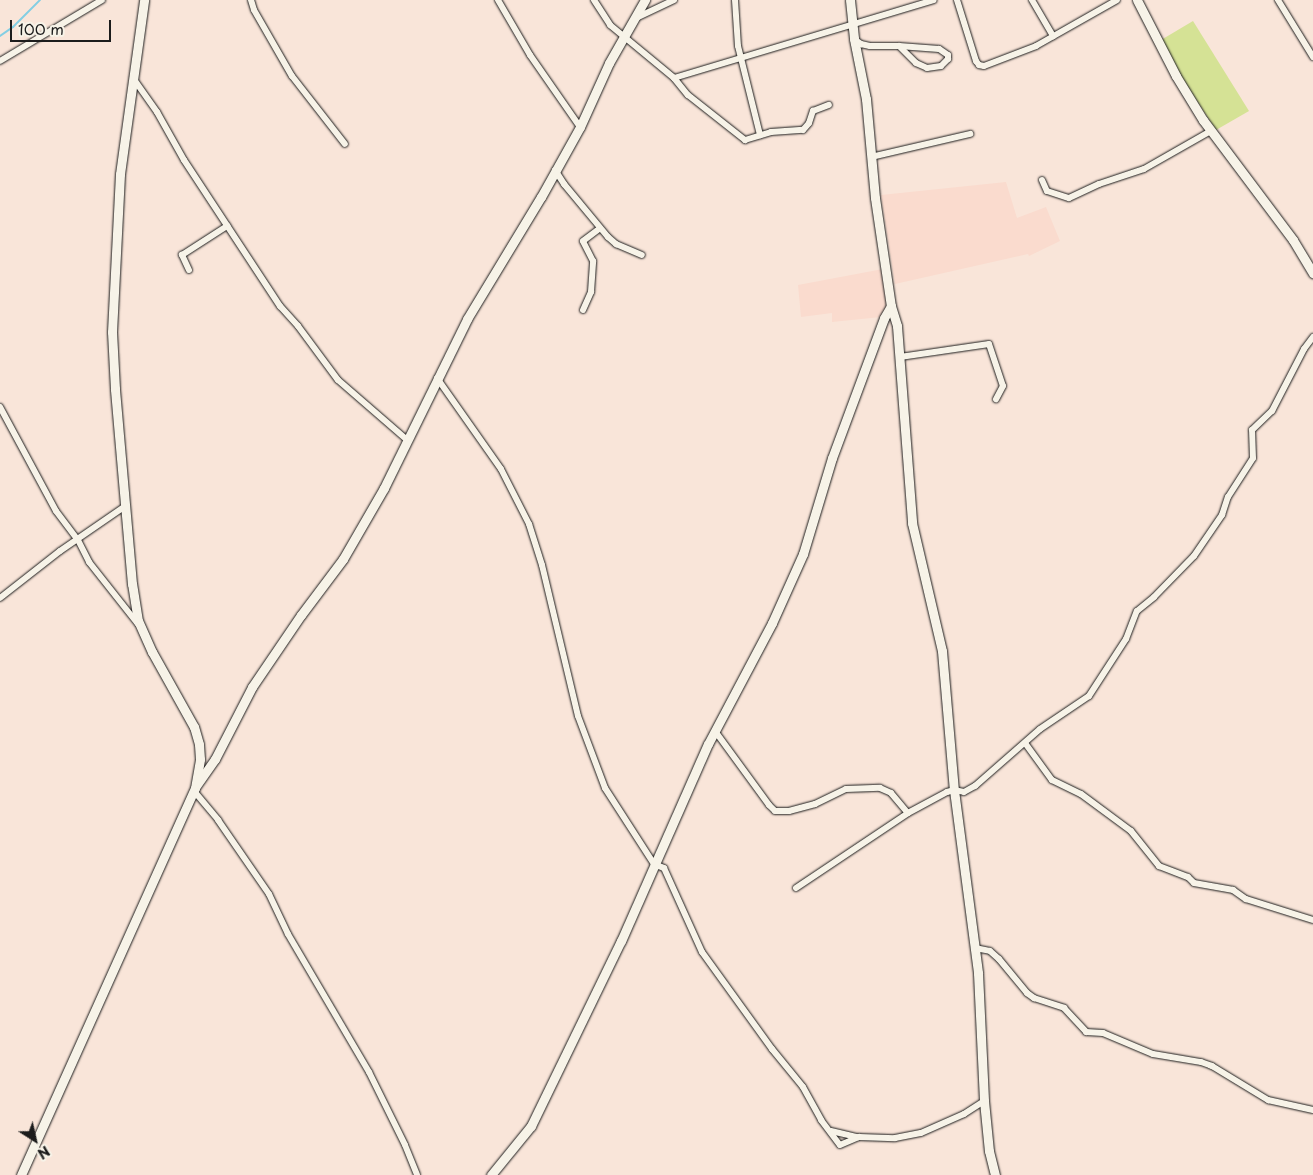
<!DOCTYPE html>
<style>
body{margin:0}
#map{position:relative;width:1313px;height:1175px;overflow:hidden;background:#f9e5d9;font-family:"Playpen Sans",sans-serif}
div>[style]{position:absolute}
.built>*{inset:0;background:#fadbce}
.green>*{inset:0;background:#d5e295}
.stream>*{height:2px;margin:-1px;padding:0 1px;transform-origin:1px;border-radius:1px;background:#83cee3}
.roads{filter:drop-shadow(0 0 1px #1c1c1c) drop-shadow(0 0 1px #1c1c1c)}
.street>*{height:6px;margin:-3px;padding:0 3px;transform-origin:3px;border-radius:3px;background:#f7f3e8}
.secondary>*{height:9px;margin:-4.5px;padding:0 4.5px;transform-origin:4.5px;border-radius:4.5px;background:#f7f3e8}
span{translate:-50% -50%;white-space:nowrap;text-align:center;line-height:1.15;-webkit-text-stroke:4px #f7f3e8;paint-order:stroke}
.north{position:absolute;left:10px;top:1115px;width:50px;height:50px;-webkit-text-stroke:4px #f7f3e8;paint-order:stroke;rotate:145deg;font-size:14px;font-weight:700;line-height:20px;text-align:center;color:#1c1c1c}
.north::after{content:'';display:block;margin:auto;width:18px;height:22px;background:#1c1c1c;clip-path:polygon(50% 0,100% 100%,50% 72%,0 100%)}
.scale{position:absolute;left:10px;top:20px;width:101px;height:22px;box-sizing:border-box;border:2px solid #1c1c1c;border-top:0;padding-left:6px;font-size:15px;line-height:18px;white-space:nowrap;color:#1c1c1c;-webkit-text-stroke:4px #f7f3e8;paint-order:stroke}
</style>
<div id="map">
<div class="built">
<div style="clip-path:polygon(1006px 182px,1017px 218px,1046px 207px,1060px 241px,1029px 256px,1028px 254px,895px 284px,881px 195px)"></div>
<div style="clip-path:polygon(883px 269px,888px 303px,881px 317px,832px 322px,832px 313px,801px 317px,798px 285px)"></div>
</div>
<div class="green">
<div style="clip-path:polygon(1193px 21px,1249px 111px,1216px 130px,1180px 75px,1161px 40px)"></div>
</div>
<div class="stream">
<div style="left:0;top:36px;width:16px;rotate:-35deg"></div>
<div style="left:13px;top:27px;width:38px;rotate:-45deg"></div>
</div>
<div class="roads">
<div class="street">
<div style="left:251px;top:0;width:10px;rotate:73deg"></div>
<div style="left:254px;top:10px;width:76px;rotate:60.1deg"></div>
<div style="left:292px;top:76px;width:86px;rotate:52.1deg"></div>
<div style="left:498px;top:0;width:64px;rotate:59.8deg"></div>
<div style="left:530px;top:55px;width:88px;rotate:55.2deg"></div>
<div style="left:594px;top:0;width:30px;rotate:57deg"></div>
<div style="left:610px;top:25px;width:83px;rotate:39.6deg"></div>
<div style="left:674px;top:78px;width:22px;rotate:51deg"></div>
<div style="left:688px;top:95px;width:73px;rotate:38.3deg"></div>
<div style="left:745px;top:140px;width:27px;rotate:-17deg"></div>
<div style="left:771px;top:132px;width:32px;rotate:-4deg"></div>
<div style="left:803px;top:130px;width:9px;rotate:-49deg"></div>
<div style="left:809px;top:123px;width:13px;rotate:-72deg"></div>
<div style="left:813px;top:111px;width:17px;rotate:-21deg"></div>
<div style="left:735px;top:0;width:46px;rotate:86.3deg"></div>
<div style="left:738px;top:46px;width:92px;rotate:76.1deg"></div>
<div style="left:957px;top:0;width:64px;rotate:72.7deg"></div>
<div style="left:976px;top:61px;width:5px;rotate:53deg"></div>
<div style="left:979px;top:65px;width:5px;rotate:11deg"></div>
<div style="left:984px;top:66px;width:56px;rotate:-21deg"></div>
<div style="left:1036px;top:46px;width:93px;rotate:-29.6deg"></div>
<div style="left:1032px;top:0;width:42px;rotate:59.7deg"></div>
<div style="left:1278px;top:0;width:67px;rotate:58.4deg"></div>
<div style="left:636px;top:18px;width:42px;rotate:-25.3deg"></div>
<div style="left:854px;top:39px;width:9px;rotate:36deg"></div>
<div style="left:861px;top:44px;width:9px;rotate:13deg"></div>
<div style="left:870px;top:46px;width:29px"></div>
<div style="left:899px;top:46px;width:24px;rotate:45deg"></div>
<div style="left:916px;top:63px;width:12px;rotate:24deg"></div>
<div style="left:927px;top:68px;width:14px;rotate:-8deg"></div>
<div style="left:941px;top:66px;width:10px;rotate:-45deg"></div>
<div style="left:948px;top:59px;width:4px;rotate:-90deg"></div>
<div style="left:948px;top:55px;width:11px;rotate:-146deg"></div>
<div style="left:939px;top:49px;width:40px;rotate:-175.7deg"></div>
<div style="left:0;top:61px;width:119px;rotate:-30.9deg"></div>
<div style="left:133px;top:78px;width:42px;rotate:54.8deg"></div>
<div style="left:157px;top:112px;width:55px;rotate:60.6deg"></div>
<div style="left:184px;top:160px;width:175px;rotate:56.7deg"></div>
<div style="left:280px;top:306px;width:27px;rotate:48deg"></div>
<div style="left:298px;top:326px;width:67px;rotate:53.5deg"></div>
<div style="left:338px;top:380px;width:90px;rotate:40.9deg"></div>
<div style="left:674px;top:78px;width:271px;rotate:-16.7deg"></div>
<div style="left:871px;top:157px;width:102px;rotate:-13.1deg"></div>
<div style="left:555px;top:170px;width:17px;rotate:57deg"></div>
<div style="left:564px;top:184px;width:69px;rotate:50.3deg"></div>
<div style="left:608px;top:237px;width:11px;rotate:41deg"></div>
<div style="left:616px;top:244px;width:28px;rotate:23deg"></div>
<div style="left:1042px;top:180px;width:12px;rotate:66deg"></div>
<div style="left:1047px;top:191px;width:23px;rotate:18deg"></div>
<div style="left:1069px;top:198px;width:33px;rotate:-25deg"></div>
<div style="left:1099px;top:184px;width:47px;rotate:-18.4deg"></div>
<div style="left:1144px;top:169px;width:77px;rotate:-29.6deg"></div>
<div style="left:189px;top:270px;width:17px;rotate:-115deg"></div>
<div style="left:182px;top:255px;width:54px;rotate:-32.8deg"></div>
<div style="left:583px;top:310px;width:20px;rotate:-66deg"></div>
<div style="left:591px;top:292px;width:31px;rotate:-86deg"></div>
<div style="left:593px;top:261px;width:22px;rotate:-117deg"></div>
<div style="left:583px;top:241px;width:21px;rotate:-37deg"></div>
<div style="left:900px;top:357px;width:90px;rotate:-8.3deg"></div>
<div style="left:989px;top:344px;width:44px;rotate:71.6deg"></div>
<div style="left:1003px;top:386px;width:15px;rotate:118deg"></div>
<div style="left:437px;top:378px;width:111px;rotate:54.9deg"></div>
<div style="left:501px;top:469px;width:62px;rotate:63deg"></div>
<div style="left:529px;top:524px;width:43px;rotate:72.4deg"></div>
<div style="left:542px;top:565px;width:155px;rotate:76.6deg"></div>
<div style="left:578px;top:716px;width:77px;rotate:69.4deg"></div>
<div style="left:605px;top:788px;width:90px;rotate:57.2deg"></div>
<div style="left:654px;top:864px;width:11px;rotate:22deg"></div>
<div style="left:664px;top:868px;width:92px;rotate:65.7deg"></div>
<div style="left:702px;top:952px;width:120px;rotate:54.2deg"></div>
<div style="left:772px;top:1049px;width:49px;rotate:50.8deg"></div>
<div style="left:803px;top:1087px;width:38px;rotate:61deg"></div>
<div style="left:821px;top:1120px;width:31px;rotate:53deg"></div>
<div style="left:840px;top:1145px;width:21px;rotate:-23deg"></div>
<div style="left:859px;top:1137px;width:36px;rotate:2deg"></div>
<div style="left:895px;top:1138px;width:26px;rotate:-11deg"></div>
<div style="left:921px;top:1133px;width:47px;rotate:-23.8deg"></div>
<div style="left:964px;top:1114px;width:24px;rotate:-33deg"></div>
<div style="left:0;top:407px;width:118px;rotate:61.7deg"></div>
<div style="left:56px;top:511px;width:36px;rotate:53deg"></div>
<div style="left:78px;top:540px;width:25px;rotate:63deg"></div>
<div style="left:89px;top:562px;width:79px;rotate:51.7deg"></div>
<div style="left:0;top:598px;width:76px;rotate:-38.1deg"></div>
<div style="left:60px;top:551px;width:78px;rotate:-34.5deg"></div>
<div style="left:715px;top:731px;width:92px;rotate:53.9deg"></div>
<div style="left:769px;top:805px;width:8px;rotate:45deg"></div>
<div style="left:775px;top:811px;width:14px"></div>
<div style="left:789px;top:811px;width:27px;rotate:-15deg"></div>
<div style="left:815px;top:804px;width:34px;rotate:-26deg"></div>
<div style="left:846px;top:789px;width:34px;rotate:-2deg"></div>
<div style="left:880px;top:788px;width:12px;rotate:24deg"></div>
<div style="left:891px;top:793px;width:26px;rotate:50deg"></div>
<div style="left:1025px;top:743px;width:46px;rotate:53.9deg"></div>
<div style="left:1052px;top:780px;width:32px;rotate:26deg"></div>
<div style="left:1081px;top:794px;width:62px;rotate:36.5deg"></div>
<div style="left:1131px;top:831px;width:45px;rotate:51.3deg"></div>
<div style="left:1159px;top:866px;width:31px;rotate:21deg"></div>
<div style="left:1188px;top:877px;width:8px;rotate:45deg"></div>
<div style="left:1194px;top:883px;width:40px;rotate:10deg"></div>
<div style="left:1233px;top:890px;width:16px;rotate:35deg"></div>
<div style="left:1246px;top:899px;width:70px;rotate:17.4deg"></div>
<div style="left:194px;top:791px;width:38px;rotate:50deg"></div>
<div style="left:218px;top:820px;width:90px;rotate:55.4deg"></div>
<div style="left:269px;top:894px;width:44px;rotate:64.6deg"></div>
<div style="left:288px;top:934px;width:160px;rotate:59.6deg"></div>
<div style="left:369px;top:1072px;width:81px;rotate:63.7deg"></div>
<div style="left:405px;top:1145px;width:32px;rotate:68deg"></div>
<div style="left:796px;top:888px;width:135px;rotate:-33.8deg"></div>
<div style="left:908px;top:813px;width:44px;rotate:-28.3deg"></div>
<div style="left:947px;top:792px;width:7px;rotate:-16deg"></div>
<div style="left:954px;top:790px;width:10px;rotate:11deg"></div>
<div style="left:964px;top:792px;width:13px;rotate:-29deg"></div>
<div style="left:975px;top:786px;width:86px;rotate:-41.2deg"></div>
<div style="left:1040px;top:729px;width:59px;rotate:-34deg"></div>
<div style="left:1089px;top:696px;width:68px;rotate:-57deg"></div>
<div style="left:1126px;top:639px;width:30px;rotate:-69deg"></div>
<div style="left:1137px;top:611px;width:22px;rotate:-39deg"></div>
<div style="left:1154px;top:597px;width:57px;rotate:-45.7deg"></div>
<div style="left:1194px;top:556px;width:50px;rotate:-55.7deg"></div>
<div style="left:1222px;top:515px;width:19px;rotate:-72deg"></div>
<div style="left:1228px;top:497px;width:46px;rotate:-57.3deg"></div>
<div style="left:1253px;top:458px;width:28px;rotate:-92deg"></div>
<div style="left:1252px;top:430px;width:28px;rotate:-44deg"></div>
<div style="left:1272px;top:411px;width:70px;rotate:-62.7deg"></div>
<div style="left:1304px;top:349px;width:15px;rotate:-53deg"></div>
<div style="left:975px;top:948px;width:15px;rotate:11deg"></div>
<div style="left:990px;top:951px;width:12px;rotate:42deg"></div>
<div style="left:999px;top:959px;width:44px;rotate:50.5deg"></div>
<div style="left:1027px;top:993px;width:9px;rotate:36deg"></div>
<div style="left:1034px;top:998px;width:32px;rotate:18deg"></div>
<div style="left:1064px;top:1008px;width:33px;rotate:47deg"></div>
<div style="left:1086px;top:1032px;width:17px;rotate:3deg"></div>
<div style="left:1103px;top:1033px;width:54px;rotate:22.8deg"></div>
<div style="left:1153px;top:1054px;width:49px;rotate:9.5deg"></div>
<div style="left:1201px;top:1062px;width:12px;rotate:20deg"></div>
<div style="left:1212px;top:1066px;width:66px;rotate:31.3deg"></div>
<div style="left:1268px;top:1100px;width:46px;rotate:12.5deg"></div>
<div style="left:831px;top:1131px;width:28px;rotate:13deg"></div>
</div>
<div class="secondary">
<div style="left:850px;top:0;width:39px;rotate:84deg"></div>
<div style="left:854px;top:39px;width:61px;rotate:78.7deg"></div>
<div style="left:866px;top:99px;width:99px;rotate:84.8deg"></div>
<div style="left:875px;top:198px;width:109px;rotate:81.6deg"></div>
<div style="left:891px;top:306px;width:21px;rotate:73deg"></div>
<div style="left:897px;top:326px;width:198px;rotate:85.6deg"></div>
<div style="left:912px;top:523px;width:131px;rotate:76.8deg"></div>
<div style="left:942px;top:651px;width:140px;rotate:85.1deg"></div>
<div style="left:954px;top:790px;width:185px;rotate:82.5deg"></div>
<div style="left:978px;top:973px;width:128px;rotate:87.3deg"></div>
<div style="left:984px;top:1101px;width:50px;rotate:84.3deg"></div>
<div style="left:989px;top:1151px;width:25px;rotate:76deg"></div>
<div style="left:1137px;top:0;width:85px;rotate:62.8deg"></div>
<div style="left:1176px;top:76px;width:52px;rotate:58.5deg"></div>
<div style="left:1203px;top:120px;width:150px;rotate:53.1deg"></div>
<div style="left:1293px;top:240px;width:39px;rotate:59deg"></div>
<div style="left:196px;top:786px;width:33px;rotate:-55deg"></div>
<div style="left:215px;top:759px;width:81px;rotate:-62.8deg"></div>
<div style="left:252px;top:687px;width:87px;rotate:-55.8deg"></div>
<div style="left:301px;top:615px;width:70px;rotate:-53.1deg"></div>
<div style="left:343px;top:559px;width:82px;rotate:-60deg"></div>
<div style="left:384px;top:488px;width:188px;rotate:-63.8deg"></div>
<div style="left:467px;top:319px;width:143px;rotate:-58.8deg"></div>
<div style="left:541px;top:197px;width:80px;rotate:-60.9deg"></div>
<div style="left:580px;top:127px;width:70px;rotate:-65.6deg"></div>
<div style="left:609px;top:63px;width:73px;rotate:-60.3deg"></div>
<div style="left:21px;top:1175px;width:424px;rotate:-65.8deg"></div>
<div style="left:195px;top:788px;width:29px;rotate:-80deg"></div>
<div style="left:200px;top:759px;width:15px;rotate:-94deg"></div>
<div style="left:199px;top:744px;width:18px;rotate:-106deg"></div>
<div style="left:194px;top:727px;width:86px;rotate:-119.2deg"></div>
<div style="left:152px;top:652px;width:34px;rotate:-114deg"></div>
<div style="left:138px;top:621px;width:37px;rotate:-99deg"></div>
<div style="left:132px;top:584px;width:196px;rotate:-95deg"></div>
<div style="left:115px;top:389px;width:57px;rotate:-93deg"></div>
<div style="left:112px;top:332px;width:158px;rotate:-87.1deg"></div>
<div style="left:120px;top:174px;width:176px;rotate:-82.1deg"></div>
<div style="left:491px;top:1175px;width:63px;rotate:-50.8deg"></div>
<div style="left:531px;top:1126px;width:206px;rotate:-64.1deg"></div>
<div style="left:621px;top:941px;width:215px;rotate:-66.2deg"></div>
<div style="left:708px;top:744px;width:137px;rotate:-62.1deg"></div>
<div style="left:772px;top:623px;width:76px;rotate:-65.8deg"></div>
<div style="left:803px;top:554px;width:100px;rotate:-73.2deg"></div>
<div style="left:832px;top:458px;width:149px;rotate:-69.6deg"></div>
<div style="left:884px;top:318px;width:14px;rotate:-60deg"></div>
</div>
</div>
<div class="north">N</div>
<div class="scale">100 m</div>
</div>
